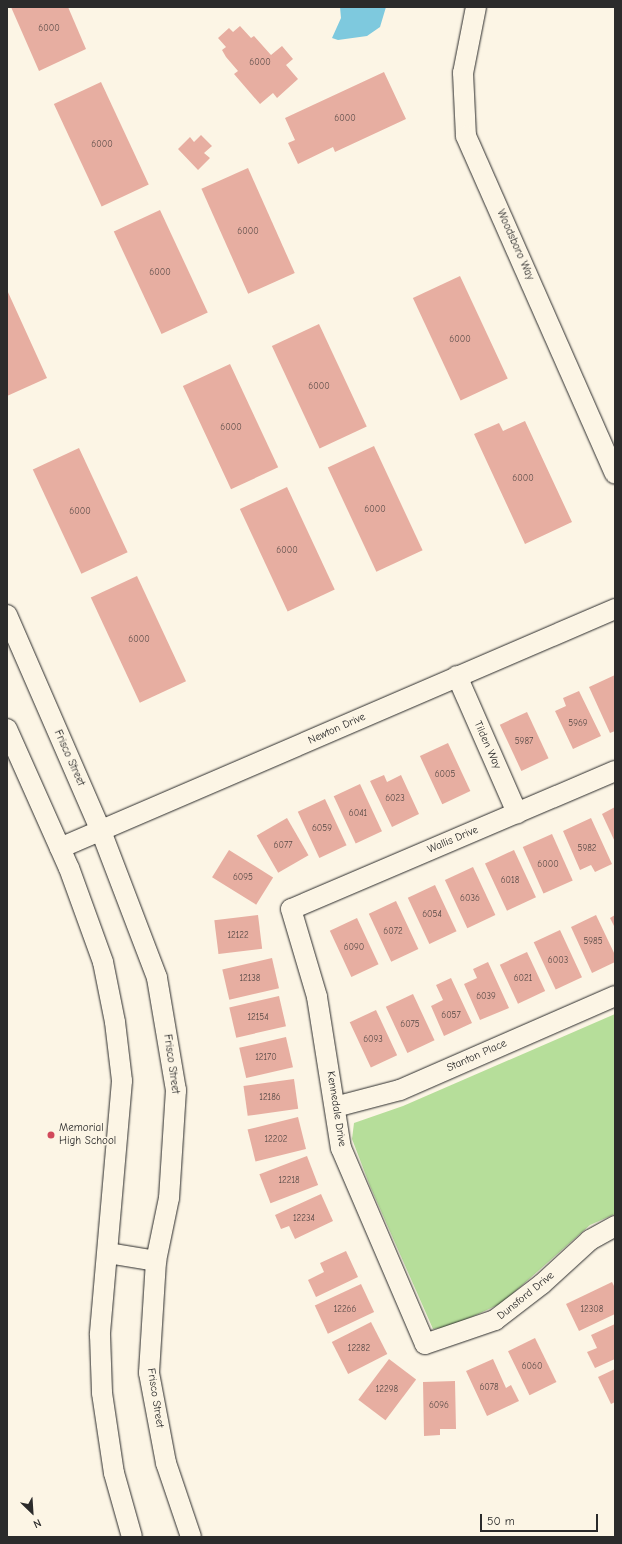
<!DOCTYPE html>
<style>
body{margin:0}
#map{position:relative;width:622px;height:1544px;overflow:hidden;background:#fcf5e5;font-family:"Comic Neue",sans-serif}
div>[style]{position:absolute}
.green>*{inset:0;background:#b6de9a}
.water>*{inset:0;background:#7ec9de}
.building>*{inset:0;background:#e7aea1;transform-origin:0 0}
.roads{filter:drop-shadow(0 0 1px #2b2b2b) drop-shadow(0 0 1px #2b2b2b)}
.minor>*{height:20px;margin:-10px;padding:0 10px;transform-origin:10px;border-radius:10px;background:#fcf5e5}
.dots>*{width:11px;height:11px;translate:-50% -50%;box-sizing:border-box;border:2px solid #fcf5e5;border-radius:50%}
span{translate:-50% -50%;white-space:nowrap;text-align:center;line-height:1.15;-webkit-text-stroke:3px #fcf5e5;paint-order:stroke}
.number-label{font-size:9px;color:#5a4c48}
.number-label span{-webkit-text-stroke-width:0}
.street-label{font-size:11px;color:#2b2b2b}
.poi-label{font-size:11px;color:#2b2b2b}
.left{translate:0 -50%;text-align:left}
.frame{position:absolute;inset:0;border:8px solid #2b2b2b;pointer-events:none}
.north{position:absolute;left:12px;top:1492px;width:40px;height:40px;-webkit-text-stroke:3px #fcf5e5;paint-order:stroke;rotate:155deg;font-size:11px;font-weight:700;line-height:16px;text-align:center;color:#2b2b2b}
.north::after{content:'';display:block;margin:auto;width:14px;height:18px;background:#2b2b2b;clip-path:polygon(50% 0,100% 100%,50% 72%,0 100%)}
.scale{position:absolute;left:480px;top:1514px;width:118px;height:18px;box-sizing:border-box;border:2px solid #2b2b2b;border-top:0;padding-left:5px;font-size:12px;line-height:14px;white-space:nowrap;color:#2b2b2b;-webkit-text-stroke:3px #fcf5e5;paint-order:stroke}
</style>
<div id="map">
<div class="green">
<div style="clip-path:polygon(615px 1014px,615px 1214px,590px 1225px,502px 1303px,450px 1327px,433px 1329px,370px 1186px,352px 1139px,354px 1123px,403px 1106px)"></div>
</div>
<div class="water">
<div style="clip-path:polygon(340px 7px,386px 7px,380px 27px,367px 36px,338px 40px,332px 38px,341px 18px)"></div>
</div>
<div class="building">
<div style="clip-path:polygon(11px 7px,68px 7px,86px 49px,39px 71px)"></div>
<div style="clip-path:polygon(240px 26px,251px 38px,254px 36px,271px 55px,282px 46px,293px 59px,286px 65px,298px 79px,277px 98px,273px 93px,260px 104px,234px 74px,238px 71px,226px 57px,222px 50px,226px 47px,218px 38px,229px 28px,233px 32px)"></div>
<div style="clip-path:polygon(384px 72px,406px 119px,335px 152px,333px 147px,298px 164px,288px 143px,295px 140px,285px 118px)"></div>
<div style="left:101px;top:82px;width:113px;height:52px;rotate:65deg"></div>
<div style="clip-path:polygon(201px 135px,212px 146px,204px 153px,210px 158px,198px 170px,178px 149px,190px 137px,194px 142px)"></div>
<div style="left:248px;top:168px;width:115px;height:51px;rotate:66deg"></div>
<div style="left:160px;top:210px;width:113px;height:51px;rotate:65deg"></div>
<div style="left:460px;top:276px;width:113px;height:52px;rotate:65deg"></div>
<div style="clip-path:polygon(7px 290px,47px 378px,7px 396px)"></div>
<div style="left:319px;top:324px;width:113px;height:52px;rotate:65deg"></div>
<div style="left:230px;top:364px;width:114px;height:52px;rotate:65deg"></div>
<div style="clip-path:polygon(525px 421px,572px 522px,525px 544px,474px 434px,499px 423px,503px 431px)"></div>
<div style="left:374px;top:446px;width:115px;height:51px;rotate:65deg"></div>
<div style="left:79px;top:448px;width:115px;height:51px;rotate:65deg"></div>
<div style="left:287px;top:487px;width:113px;height:52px;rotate:65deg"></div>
<div style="left:137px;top:576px;width:116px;height:51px;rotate:65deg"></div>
<div style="clip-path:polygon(615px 675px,615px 731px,610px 733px,589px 687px)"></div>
<div style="clip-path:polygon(579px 691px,601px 736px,573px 749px,555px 711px,566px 706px,563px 698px)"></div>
<div style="left:527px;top:712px;width:51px;height:30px;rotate:65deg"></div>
<div style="left:448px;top:743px;width:53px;height:31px;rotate:65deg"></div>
<div style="clip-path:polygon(384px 775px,387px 782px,401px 775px,419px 814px,392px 827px,370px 781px)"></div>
<div style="left:360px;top:784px;width:52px;height:29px;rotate:65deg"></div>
<div style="left:325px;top:799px;width:51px;height:30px;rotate:65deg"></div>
<div style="clip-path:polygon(615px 807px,615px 842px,602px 814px)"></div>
<div style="left:287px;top:818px;width:43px;height:35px;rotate:60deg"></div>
<div style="clip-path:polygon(591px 818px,612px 864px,595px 872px,591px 865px,580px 870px,563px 831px)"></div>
<div style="left:552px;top:834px;width:51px;height:32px;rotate:66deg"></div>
<div style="left:229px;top:850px;width:52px;height:32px;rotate:32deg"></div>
<div style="left:514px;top:850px;width:52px;height:32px;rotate:65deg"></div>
<div style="left:473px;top:867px;width:53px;height:31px;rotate:65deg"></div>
<div style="left:435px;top:885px;width:51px;height:30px;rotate:65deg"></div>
<div style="left:396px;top:901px;width:53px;height:30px;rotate:65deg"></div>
<div style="left:258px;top:915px;width:34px;height:44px;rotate:83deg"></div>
<div style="clip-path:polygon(596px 915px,615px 955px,615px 962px,592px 973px,571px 927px)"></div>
<div style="clip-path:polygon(615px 915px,615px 928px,610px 918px)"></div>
<div style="left:357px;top:918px;width:51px;height:30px;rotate:65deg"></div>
<div style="left:560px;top:930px;width:52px;height:29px;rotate:65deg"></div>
<div style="left:527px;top:952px;width:43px;height:30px;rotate:65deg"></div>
<div style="left:272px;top:958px;width:31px;height:51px;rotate:77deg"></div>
<div style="clip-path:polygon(488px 962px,509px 1008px,480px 1020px,464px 984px,477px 978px,473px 969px)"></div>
<div style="clip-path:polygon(451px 978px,472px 1023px,444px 1036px,431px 1006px,443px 1000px,436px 985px)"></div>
<div style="left:413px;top:994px;width:51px;height:30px;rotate:65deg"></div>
<div style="left:279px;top:996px;width:31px;height:51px;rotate:77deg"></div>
<div style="left:376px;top:1010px;width:50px;height:29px;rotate:65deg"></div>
<div style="left:286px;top:1037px;width:31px;height:48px;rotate:77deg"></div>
<div style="left:294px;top:1079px;width:30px;height:51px;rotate:82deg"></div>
<div style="left:298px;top:1117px;width:33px;height:52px;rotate:76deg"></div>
<div style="left:307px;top:1156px;width:31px;height:51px;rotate:69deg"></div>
<div style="clip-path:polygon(321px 1194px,333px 1221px,295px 1239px,289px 1226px,281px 1229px,275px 1215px)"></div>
<div style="clip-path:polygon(346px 1251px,358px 1277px,316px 1297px,308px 1280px,324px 1272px,320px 1263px)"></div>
<div style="clip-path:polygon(612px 1282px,615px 1288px,615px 1314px,579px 1331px,566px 1304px)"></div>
<div style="left:361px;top:1284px;width:31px;height:51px;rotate:65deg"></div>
<div style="left:371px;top:1322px;width:36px;height:44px;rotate:63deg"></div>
<div style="clip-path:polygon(615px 1324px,615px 1359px,595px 1368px,587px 1352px,597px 1348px,591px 1335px)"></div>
<div style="left:535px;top:1338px;width:49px;height:30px;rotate:64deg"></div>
<div style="left:389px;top:1359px;width:34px;height:51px;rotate:37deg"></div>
<div style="clip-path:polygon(493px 1359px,506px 1388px,511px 1385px,519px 1401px,487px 1416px,466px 1371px)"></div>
<div style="clip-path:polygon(615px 1369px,615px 1402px,611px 1404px,598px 1377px)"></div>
<div style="clip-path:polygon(455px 1381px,456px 1429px,440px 1429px,440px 1435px,424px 1436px,423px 1382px)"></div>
</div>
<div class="roads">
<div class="minor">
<div style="left:476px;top:7px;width:67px;rotate:101.1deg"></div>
<div style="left:463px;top:73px;width:63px;rotate:87.3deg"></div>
<div style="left:466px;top:136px;width:369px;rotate:66.2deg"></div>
<div style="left:7px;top:615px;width:236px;rotate:66.5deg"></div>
<div style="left:101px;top:831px;width:157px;rotate:69.1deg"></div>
<div style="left:157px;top:978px;width:114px;rotate:80.4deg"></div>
<div style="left:176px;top:1090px;width:108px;rotate:93.7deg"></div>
<div style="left:169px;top:1198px;width:64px;rotate:101.7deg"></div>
<div style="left:156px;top:1261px;width:112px;rotate:93.6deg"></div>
<div style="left:149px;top:1373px;width:92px;rotate:79.3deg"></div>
<div style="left:166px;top:1463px;width:78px;rotate:71.3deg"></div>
<div style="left:457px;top:676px;width:150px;rotate:66.3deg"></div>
<div style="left:7px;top:729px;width:152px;rotate:66deg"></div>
<div style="left:69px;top:868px;width:100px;rotate:70.1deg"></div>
<div style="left:103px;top:962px;width:61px;rotate:78.7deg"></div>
<div style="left:115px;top:1022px;width:59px;rotate:83.2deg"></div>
<div style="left:122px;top:1081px;width:255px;rotate:95deg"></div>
<div style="left:100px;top:1335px;width:58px;rotate:88deg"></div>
<div style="left:102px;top:1393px;width:81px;rotate:81.5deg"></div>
<div style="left:114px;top:1473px;width:66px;rotate:74.3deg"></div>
<div style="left:615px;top:771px;width:352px;rotate:156.9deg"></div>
<div style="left:291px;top:909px;width:92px;rotate:73.5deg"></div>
<div style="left:317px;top:997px;width:153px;rotate:81deg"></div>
<div style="left:341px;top:1148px;width:213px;rotate:66.8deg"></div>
<div style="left:425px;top:1344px;width:74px;rotate:-18.9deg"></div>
<div style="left:495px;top:1320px;width:59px;rotate:-37.5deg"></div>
<div style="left:542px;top:1284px;width:65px;rotate:-42.5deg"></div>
<div style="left:590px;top:1240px;width:29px;rotate:-29deg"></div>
<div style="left:60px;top:848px;width:604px;rotate:-23.3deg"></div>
<div style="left:335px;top:1107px;width:67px;rotate:-14.7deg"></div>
<div style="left:400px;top:1090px;width:235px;rotate:-23.6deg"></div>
<div style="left:108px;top:1253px;width:49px;rotate:9.5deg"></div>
</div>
</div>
<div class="dots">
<div style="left:51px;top:1135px;background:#d1495b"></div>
</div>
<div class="number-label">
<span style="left:49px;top:28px">6000</span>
<span style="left:260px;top:62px">6000</span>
<span style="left:345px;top:118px">6000</span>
<span style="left:102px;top:144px">6000</span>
<span style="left:248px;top:231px">6000</span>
<span style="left:160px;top:272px">6000</span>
<span style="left:460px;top:339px">6000</span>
<span style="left:319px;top:386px">6000</span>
<span style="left:231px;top:427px">6000</span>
<span style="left:523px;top:478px">6000</span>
<span style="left:375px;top:509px">6000</span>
<span style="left:80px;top:511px">6000</span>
<span style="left:287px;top:550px">6000</span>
<span style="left:139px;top:639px">6000</span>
<span style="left:578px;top:723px">5969</span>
<span style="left:524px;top:741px">5987</span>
<span style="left:445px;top:774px">6005</span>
<span style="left:395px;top:798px">6023</span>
<span style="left:358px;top:813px">6041</span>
<span style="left:322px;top:828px">6059</span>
<span style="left:283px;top:845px">6077</span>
<span style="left:587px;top:848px">5982</span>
<span style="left:548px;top:864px">6000</span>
<span style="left:243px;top:877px">6095</span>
<span style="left:510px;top:880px">6018</span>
<span style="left:470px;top:898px">6036</span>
<span style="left:432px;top:914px">6054</span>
<span style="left:393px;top:931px">6072</span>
<span style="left:238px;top:935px">12122</span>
<span style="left:593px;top:941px">5985</span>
<span style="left:354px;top:947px">6090</span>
<span style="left:558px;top:960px">6003</span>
<span style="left:250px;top:978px">12138</span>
<span style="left:523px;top:978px">6021</span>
<span style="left:486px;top:996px">6039</span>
<span style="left:451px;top:1015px">6057</span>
<span style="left:258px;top:1017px">12154</span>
<span style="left:410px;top:1024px">6075</span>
<span style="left:373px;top:1039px">6093</span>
<span style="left:266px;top:1057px">12170</span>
<span style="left:270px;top:1097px">12186</span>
<span style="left:276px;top:1139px">12202</span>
<span style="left:289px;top:1180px">12218</span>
<span style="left:304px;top:1218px">12234</span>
<span style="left:345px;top:1309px">12266</span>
<span style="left:592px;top:1309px">12308</span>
<span style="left:359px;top:1348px">12282</span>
<span style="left:532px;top:1366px">6060</span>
<span style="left:489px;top:1387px">6078</span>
<span style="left:387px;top:1389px">12298</span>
<span style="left:439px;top:1405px">6096</span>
</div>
<div class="street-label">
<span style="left:515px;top:245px;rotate:66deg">Woodsboro Way</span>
<span style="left:337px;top:729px;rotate:-24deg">Newton Drive</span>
<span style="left:487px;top:745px;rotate:66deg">Tilden Way</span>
<span style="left:69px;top:758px;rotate:66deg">Frisco Street</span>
<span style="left:453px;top:840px;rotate:-23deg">Wallis Drive</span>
<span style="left:477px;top:1056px;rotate:-24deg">Stanton Place</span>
<span style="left:171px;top:1064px;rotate:82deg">Frisco Street</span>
<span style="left:336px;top:1109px;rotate:81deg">Kennedale Drive</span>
<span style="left:526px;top:1296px;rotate:-39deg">Dunsford Drive</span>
<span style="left:155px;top:1398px;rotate:81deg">Frisco Street</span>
</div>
<div class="poi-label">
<span class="left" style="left:59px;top:1135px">Memorial<br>High School</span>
</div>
<div class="frame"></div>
<div class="north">N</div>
<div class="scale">50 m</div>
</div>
